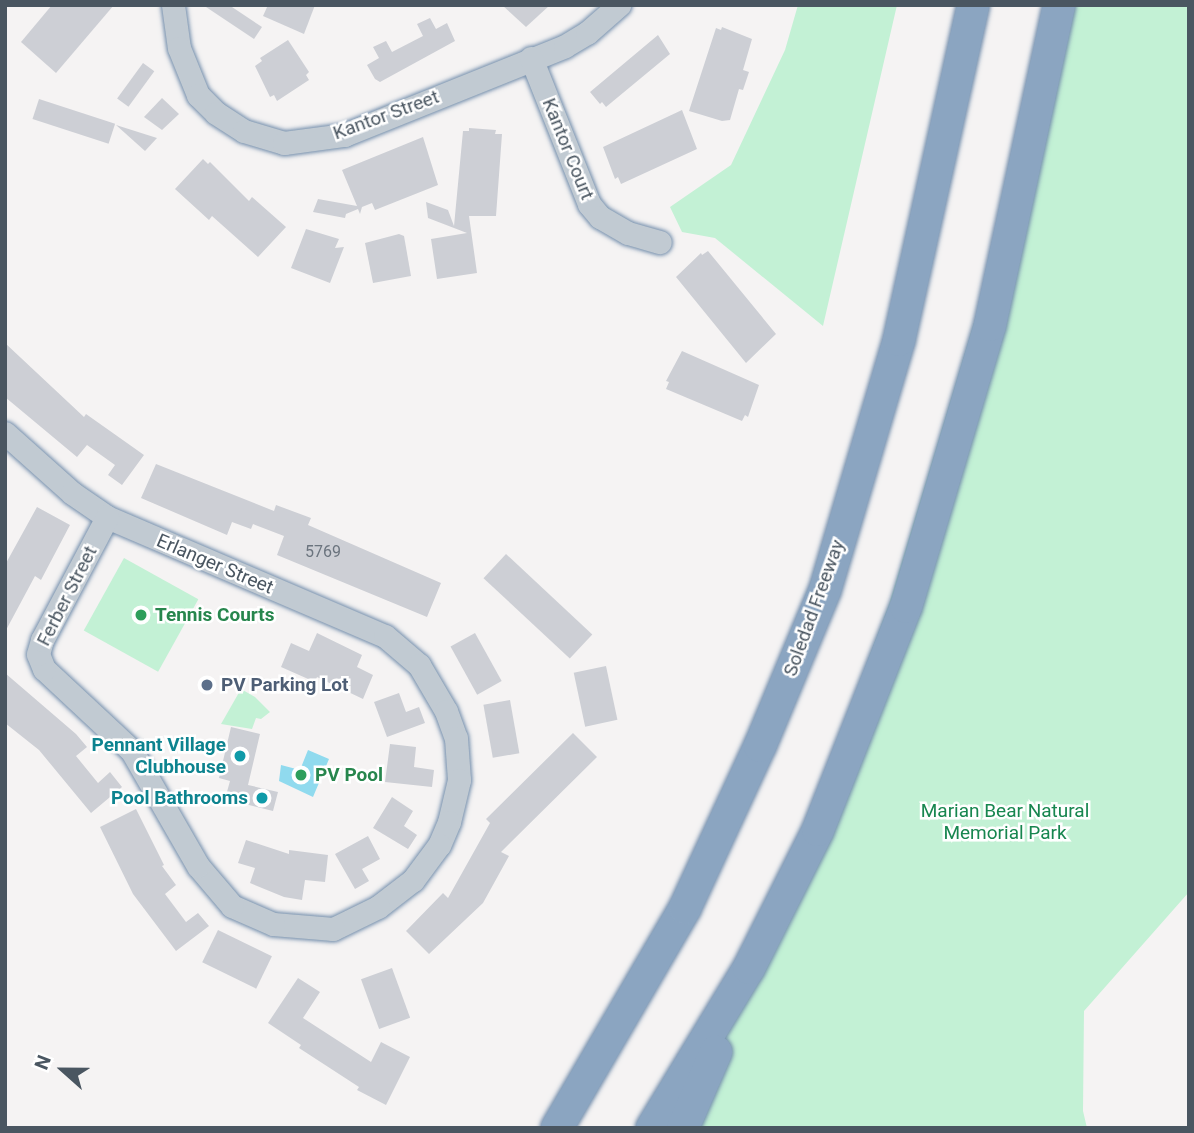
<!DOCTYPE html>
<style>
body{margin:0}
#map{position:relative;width:1194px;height:1133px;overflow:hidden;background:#f5f3f3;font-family:Roboto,sans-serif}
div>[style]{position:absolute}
.green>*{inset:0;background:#c3f1d5;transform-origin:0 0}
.water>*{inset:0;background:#90daee}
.building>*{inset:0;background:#cdcfd5;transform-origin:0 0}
.roads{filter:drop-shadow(0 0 2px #7690ad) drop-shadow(0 0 2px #7690ad)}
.minor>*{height:23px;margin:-11.5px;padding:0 11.5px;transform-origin:11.5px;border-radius:11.5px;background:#c1cad2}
.highway>*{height:32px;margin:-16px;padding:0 16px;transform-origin:16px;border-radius:16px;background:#8ba5c1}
.dots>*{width:19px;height:19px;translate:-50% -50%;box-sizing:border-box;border:4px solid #fff;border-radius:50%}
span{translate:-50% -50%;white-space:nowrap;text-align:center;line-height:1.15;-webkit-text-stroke:5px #fff;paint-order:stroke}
.number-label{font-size:16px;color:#6b747e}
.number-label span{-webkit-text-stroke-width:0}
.street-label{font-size:19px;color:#4a5661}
.leisure-label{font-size:19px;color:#27864d;font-weight:700}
.left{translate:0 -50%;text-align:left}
.service-label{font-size:19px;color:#4e5e75;font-weight:700}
.culture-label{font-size:19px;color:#0d838f;font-weight:700}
.right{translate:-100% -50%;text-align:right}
.park-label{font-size:19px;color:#17864f}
.frame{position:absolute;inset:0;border:7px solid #4a5661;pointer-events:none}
.north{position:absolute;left:28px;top:1035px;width:70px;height:70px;-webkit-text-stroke:5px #fff;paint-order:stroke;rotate:291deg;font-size:19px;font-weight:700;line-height:28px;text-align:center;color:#4a5661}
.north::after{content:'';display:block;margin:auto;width:24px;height:32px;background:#4a5661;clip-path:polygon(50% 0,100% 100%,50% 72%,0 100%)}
</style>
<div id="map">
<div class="green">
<div style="clip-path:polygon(798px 5px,897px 5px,823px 326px,715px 238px,682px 232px,670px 207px,731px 165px,785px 50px)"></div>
<div style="clip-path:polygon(1044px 5px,1189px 5px,1189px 892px,1084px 1011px,1083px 1111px,1087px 1128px,639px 1128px,751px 939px,798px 844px,889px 604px,994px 256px)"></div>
<div style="left:124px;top:558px;width:85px;height:83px;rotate:29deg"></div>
<div style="clip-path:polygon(241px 689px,255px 697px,270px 712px,261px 719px,256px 718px,252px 729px,221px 724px)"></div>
</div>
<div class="water">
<div style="clip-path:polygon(308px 750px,329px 759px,313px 797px,279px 781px,281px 765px,300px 770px)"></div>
</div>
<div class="building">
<div style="clip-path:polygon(52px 5px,114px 5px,56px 73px,21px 42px)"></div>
<div style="clip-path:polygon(203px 5px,229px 5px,262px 27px,254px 39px)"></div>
<div style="clip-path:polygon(268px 5px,315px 5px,304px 34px,263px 16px)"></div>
<div style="clip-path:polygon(502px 5px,550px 5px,526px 27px)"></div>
<div style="clip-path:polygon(430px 18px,436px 29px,447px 23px,455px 41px,380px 82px,375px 79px,367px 65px,379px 58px,373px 47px,386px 41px,392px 52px,423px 36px,417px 24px)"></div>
<div style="clip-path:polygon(722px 27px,752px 39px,743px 70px,749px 72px,743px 90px,739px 89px,730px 120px,722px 121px,689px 111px,716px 28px,721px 30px)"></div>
<div style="clip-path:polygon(658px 35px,670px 54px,606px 107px,602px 102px,600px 104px,590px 92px)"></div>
<div style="clip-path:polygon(288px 40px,309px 72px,306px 75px,309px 80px,277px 101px,274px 95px,270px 97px,255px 66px,262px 61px,260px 58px)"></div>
<div style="left:143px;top:63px;width:14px;height:44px;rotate:36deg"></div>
<div style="clip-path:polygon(162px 98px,179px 114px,162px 130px,144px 117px)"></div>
<div style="left:39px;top:99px;width:80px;height:21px;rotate:18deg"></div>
<div style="clip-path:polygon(682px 110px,697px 149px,621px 184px,618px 177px,615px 179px,603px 147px)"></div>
<div style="clip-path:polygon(116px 125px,157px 138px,145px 151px)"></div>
<div style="clip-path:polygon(469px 128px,496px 130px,495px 134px,502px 134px,496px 216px,469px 216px,477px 273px,437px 279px,431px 239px,467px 233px,428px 218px,426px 202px,448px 210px,454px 226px,463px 131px,469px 131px)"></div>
<div style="clip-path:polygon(423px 137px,438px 185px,375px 210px,372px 203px,362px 207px,360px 214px,358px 209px,346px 214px,345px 218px,313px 212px,318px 199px,357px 206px,342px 170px)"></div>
<div style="clip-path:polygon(203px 159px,208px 164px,210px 162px,249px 201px,252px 197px,286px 227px,258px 257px,212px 216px,209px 220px,175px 189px)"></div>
<div style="clip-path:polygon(306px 229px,339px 239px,335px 248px,344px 247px,330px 283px,291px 268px)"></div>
<div style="clip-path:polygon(399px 234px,404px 236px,411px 276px,373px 283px,365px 243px)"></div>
<div style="clip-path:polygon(708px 251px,776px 334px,746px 363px,676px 277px,701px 253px,702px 255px)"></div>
<div style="clip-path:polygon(5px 343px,84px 417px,86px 414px,144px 455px,122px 485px,108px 475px,115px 465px,87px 445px,77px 457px,5px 397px)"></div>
<div style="clip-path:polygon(682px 351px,759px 385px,748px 417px,745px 415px,742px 421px,666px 389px,669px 382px,666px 381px)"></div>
<div style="clip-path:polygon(156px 464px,274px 511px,276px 505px,311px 518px,308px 525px,441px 583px,427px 617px,277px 555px,284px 536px,253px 524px,251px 529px,232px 522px,227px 535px,141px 498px)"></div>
<div style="clip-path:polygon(37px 507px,70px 525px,41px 580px,35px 576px,5px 632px,5px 565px)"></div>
<div style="left:506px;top:554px;width:118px;height:33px;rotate:43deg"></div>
<div style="clip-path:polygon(317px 633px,362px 655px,357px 667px,373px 675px,363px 699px,317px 677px,315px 682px,281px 667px,291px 643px,309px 651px)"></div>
<div style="left:475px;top:633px;width:55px;height:28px;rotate:61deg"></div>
<div style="left:606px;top:666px;width:55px;height:33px;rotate:78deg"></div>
<div style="clip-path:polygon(5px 673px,76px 734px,87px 747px,76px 756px,98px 783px,110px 772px,122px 787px,91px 813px,39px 750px,5px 723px)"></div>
<div style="clip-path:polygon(399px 693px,406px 712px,419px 707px,425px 723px,387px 737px,374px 702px)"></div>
<div style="left:510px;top:700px;width:54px;height:27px;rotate:80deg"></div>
<div style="clip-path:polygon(231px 727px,260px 734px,248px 785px,278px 792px,273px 811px,225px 799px,230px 781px,219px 778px)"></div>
<div style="clip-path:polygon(573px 733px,597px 757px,501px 852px,509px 856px,483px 903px,429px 954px,406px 931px,443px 893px,448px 898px,490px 823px,486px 819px)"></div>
<div style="clip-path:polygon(390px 744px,416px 747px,414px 767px,434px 770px,432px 787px,385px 782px)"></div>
<div style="clip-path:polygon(392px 797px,413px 811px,404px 826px,417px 835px,408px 849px,373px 828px)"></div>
<div style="clip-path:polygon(136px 809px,164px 865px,162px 866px,176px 885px,165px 894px,186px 922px,198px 913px,209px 926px,176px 951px,133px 894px,100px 827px)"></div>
<div style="clip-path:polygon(368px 836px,380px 859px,362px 869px,369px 881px,355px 889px,335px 854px)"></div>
<div style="clip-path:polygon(246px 840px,289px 854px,289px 850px,328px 855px,325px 882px,305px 880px,302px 900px,284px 897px,250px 883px,255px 868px,238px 863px)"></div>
<div style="left:218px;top:930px;width:60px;height:36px;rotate:26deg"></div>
<div style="left:392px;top:968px;width:53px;height:33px;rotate:70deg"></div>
<div style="clip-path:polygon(298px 978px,320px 992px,303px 1018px,371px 1062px,381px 1042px,410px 1057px,386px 1105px,357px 1090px,359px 1087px,299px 1048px,301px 1045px,268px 1023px)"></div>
</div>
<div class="roads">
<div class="minor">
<div style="left:173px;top:5px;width:43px;rotate:82.1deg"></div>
<div style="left:179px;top:48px;width:51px;rotate:68deg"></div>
<div style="left:198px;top:95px;width:25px;rotate:45deg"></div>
<div style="left:216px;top:113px;width:33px;rotate:33deg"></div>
<div style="left:244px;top:131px;width:42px;rotate:16.7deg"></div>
<div style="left:284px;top:143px;width:61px;rotate:-7.6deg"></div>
<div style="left:344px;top:135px;width:238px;rotate:-21.9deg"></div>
<div style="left:565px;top:46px;width:26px;rotate:-31deg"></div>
<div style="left:587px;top:33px;width:43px;rotate:-41.2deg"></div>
<div style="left:531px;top:58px;width:157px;rotate:68.3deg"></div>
<div style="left:589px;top:204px;width:17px;rotate:50deg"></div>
<div style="left:600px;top:217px;width:32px;rotate:30deg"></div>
<div style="left:628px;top:233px;width:33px;rotate:16deg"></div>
<div style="left:5px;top:433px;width:90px;rotate:41.8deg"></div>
<div style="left:72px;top:493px;width:42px;rotate:34.4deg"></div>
<div style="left:107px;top:517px;width:302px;rotate:23.2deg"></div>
<div style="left:385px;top:636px;width:45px;rotate:40.5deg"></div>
<div style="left:419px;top:665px;width:53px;rotate:59.6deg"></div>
<div style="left:446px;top:711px;width:29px;rotate:70deg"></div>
<div style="left:456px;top:738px;width:42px;rotate:85.9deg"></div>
<div style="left:459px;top:780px;width:43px;rotate:103.4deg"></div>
<div style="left:449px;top:822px;width:25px;rotate:113deg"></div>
<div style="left:439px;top:845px;width:44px;rotate:126.6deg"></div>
<div style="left:413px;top:880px;width:44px;rotate:142.4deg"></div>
<div style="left:378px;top:907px;width:50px;rotate:153.9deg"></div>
<div style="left:333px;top:929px;width:60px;rotate:-175.2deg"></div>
<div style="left:273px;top:924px;width:45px;rotate:-156.3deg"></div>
<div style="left:232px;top:906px;width:52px;rotate:-130.4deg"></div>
<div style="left:198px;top:866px;width:133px;rotate:-119.9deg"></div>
<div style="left:132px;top:751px;width:120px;rotate:-137deg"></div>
<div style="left:44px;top:669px;width:16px;rotate:-112deg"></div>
<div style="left:38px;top:654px;width:15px;rotate:-74deg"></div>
<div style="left:42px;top:640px;width:139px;rotate:-62.1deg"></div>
</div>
<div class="highway">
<div style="left:557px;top:1128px;width:255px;rotate:-59.8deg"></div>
<div style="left:685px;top:908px;width:179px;rotate:-65.2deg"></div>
<div style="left:760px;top:746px;width:169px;rotate:-67.4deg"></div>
<div style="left:825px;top:590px;width:261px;rotate:-73.5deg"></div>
<div style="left:899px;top:340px;width:343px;rotate:-77.5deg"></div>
<div style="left:652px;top:1128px;width:187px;rotate:-58.8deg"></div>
<div style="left:749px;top:968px;width:154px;rotate:-63.4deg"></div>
<div style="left:818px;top:830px;width:240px;rotate:-68.5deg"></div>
<div style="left:906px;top:607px;width:294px;rotate:-73.4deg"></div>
<div style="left:990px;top:325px;width:327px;rotate:-77.8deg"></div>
<div style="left:683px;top:1128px;width:83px;rotate:-66.5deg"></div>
</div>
</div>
<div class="dots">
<div style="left:141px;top:615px;background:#2e9e5b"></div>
<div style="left:207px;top:685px;background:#5c6f8a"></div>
<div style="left:240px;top:756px;background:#0f9aa8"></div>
<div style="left:301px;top:775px;background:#2e9e5b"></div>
<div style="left:262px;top:798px;background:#0f9aa8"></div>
</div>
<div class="number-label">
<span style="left:323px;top:552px">5769</span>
</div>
<div class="street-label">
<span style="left:386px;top:115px;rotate:-20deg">Kantor Street</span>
<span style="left:568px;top:149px;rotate:68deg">Kantor Court</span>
<span style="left:215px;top:564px;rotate:23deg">Erlanger Street</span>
<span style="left:67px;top:596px;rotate:-63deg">Ferber Street</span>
<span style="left:814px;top:608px;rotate:-70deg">Soledad Freeway</span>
</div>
<div class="leisure-label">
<span class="left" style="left:155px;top:615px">Tennis Courts</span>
<span class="left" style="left:315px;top:775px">PV Pool</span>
</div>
<div class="service-label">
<span class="left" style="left:221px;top:685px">PV Parking Lot</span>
</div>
<div class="culture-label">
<span class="right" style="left:226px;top:756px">Pennant Village<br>Clubhouse</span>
<span class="right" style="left:248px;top:798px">Pool Bathrooms</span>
</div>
<div class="park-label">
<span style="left:1005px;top:822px">Marian Bear Natural<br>Memorial Park</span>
</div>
<div class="frame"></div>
<div class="north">N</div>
</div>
